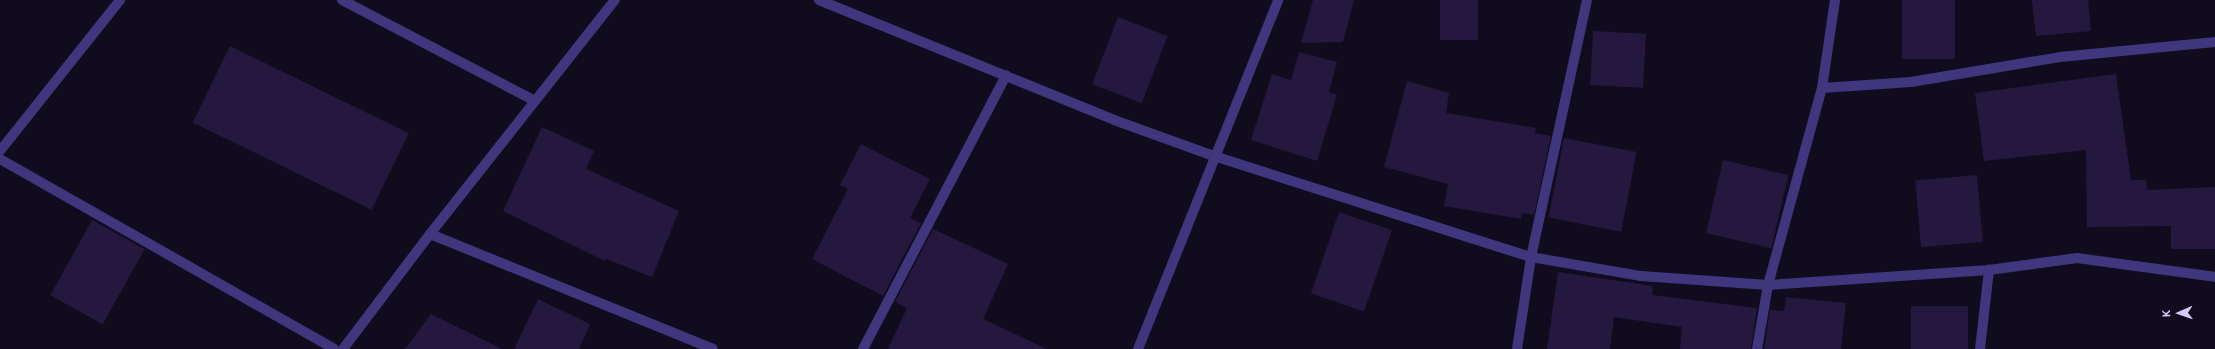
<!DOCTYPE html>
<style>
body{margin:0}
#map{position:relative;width:2215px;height:349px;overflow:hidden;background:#100c1d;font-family:Figtree,sans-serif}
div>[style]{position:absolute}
.building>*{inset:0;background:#24183e;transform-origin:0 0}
.minor>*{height:10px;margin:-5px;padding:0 5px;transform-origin:5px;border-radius:5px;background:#40367d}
.tertiary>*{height:10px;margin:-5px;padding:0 5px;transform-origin:5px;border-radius:5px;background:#40367d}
span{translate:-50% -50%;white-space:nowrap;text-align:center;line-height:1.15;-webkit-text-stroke:3px #100c1d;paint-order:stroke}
.north{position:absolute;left:2159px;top:293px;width:40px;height:40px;-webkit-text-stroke:3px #100c1d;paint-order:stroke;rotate:268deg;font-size:11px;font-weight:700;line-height:16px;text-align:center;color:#d4c8ff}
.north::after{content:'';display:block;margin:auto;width:14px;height:18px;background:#d4c8ff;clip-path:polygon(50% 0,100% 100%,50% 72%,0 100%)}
</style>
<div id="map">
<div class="building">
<div style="clip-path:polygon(1313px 0,1354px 0,1343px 42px,1301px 43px)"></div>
<div style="left:1440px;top:0;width:38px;height:40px"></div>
<div style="left:1902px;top:0;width:53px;height:59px"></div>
<div style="clip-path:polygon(2032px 0,2088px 0,2091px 31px,2036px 36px)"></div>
<div style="left:1118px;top:17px;width:53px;height:72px;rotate:21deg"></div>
<div style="left:1593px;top:31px;width:53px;height:54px;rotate:3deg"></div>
<div style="left:230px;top:46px;width:199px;height:85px;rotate:26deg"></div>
<div style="clip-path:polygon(1299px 52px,1337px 62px,1329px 92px,1337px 95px,1317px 161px,1251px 140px,1272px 74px,1291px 80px)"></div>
<div style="clip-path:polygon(2116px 74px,2131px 180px,2146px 180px,2147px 190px,2215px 187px,2215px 249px,2171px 249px,2171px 226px,2087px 227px,2086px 150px,1984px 161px,1975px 93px)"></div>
<div style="clip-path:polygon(1407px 81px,1449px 93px,1446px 113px,1536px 128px,1535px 133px,1551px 136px,1534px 215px,1522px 213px,1521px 219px,1444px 206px,1448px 184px,1384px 167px)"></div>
<div style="clip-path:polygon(542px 127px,594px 151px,586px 169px,679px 211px,652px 277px,606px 259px,605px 261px,503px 211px)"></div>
<div style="left:1564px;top:138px;width:74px;height:81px;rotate:11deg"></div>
<div style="clip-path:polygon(861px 144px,930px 179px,910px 218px,921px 223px,883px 296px,812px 259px,848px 189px,840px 185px)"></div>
<div style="left:1723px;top:160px;width:67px;height:75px;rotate:13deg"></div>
<div style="left:1977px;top:175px;width:67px;height:62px;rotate:85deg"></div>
<div style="left:1339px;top:212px;width:56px;height:86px;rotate:19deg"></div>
<div style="left:92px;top:220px;width:60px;height:86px;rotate:29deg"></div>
<div style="clip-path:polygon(933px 229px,1008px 264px,983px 319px,1047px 349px,888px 349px,907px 308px,895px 302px)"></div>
<div style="clip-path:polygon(1558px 272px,1653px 286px,1652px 295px,1757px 308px,1751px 349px,1680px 349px,1682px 327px,1614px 317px,1610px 349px,1547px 349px)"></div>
<div style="clip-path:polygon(1786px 297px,1846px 303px,1841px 349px,1764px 349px,1770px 310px,1784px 311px)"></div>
<div style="clip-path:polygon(538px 299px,590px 324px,579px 349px,514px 349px)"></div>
<div style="left:1911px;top:306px;width:57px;height:43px"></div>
<div style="clip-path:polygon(431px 314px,502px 349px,405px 349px)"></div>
</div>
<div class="minor">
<div style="left:342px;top:0;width:218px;rotate:27.6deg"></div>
<div style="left:819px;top:0;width:318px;rotate:22.1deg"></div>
<div style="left:1114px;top:120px;width:109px;rotate:19.8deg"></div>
<div style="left:1217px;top:157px;width:330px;rotate:17.7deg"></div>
<div style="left:1531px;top:257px;width:112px;rotate:9.8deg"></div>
<div style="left:1641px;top:276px;width:127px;rotate:4.1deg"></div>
<div style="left:1768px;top:285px;width:222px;rotate:-3.9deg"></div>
<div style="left:1989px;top:270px;width:89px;rotate:-7.8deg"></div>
<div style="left:2077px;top:258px;width:139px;rotate:7.8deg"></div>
<div style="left:1822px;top:88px;width:89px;rotate:-3.9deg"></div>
<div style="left:1911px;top:82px;width:151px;rotate:-9.5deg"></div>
<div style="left:2060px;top:57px;width:156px;rotate:-5.5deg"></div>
<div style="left:0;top:151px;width:193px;rotate:-51.5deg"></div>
<div style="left:0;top:159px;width:384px;rotate:29.6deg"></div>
<div style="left:430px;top:234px;width:305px;rotate:22.1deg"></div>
<div style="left:863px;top:349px;width:309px;rotate:-62.4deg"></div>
<div style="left:1138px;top:349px;width:376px;rotate:-68.1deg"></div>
<div style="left:1517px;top:349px;width:93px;rotate:-81.3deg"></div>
<div style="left:1531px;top:257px;width:263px;rotate:-77.7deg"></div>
<div style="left:1757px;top:349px;width:65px;rotate:-80.2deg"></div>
<div style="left:1768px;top:285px;width:204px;rotate:-74.7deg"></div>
<div style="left:1822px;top:88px;width:89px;rotate:-81.6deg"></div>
<div style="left:1980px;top:349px;width:80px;rotate:-83.5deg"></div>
</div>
<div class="tertiary">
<div style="left:343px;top:349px;width:144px;rotate:-52.9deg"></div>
<div style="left:430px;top:234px;width:298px;rotate:-51.7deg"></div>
</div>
<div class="north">K</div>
</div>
